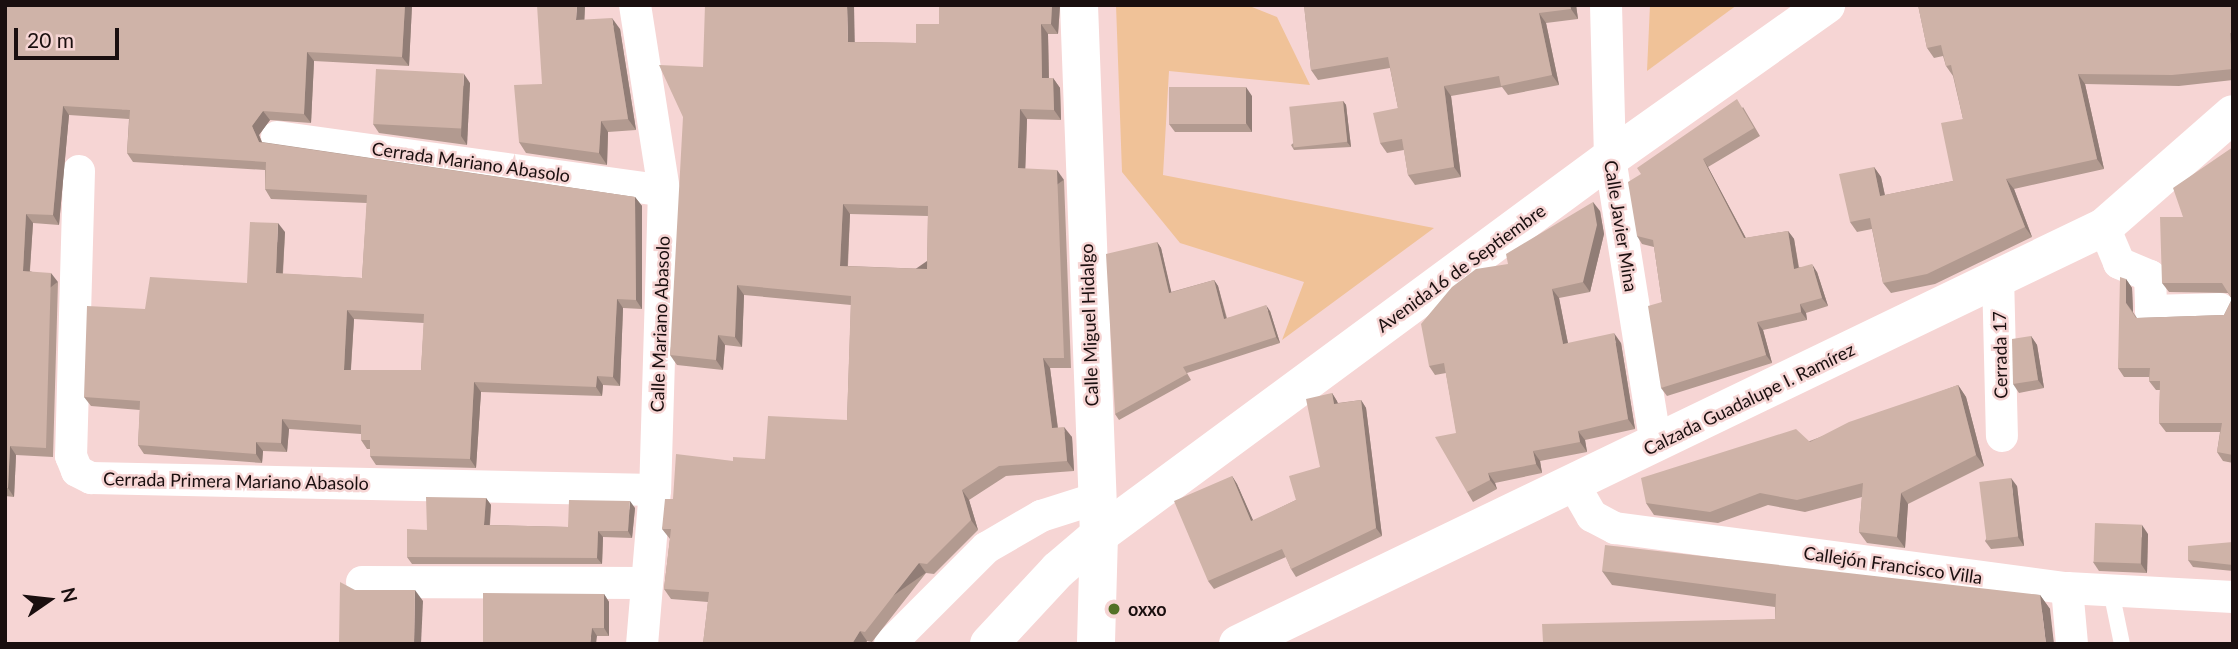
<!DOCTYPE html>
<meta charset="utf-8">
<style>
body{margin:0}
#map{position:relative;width:2238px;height:649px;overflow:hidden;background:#f6d5d4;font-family:Lato,sans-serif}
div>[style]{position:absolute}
.green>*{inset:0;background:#f0c298}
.lane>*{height:16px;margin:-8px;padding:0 8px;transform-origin:8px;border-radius:8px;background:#fff}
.street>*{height:32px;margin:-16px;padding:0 16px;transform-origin:16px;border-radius:16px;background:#fff}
.secondary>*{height:38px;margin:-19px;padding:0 19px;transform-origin:19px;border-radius:19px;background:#fff}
.wall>*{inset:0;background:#b29a90}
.shaded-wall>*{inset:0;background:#917d76;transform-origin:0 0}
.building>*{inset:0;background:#cfb3a8;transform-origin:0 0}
.dots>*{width:19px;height:19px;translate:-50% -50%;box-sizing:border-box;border:4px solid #f6d5d4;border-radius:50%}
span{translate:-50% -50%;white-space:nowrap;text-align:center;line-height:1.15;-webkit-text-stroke:5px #f6d5d4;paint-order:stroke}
.street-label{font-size:18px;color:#1a0f0f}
.poi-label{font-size:18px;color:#1a0f0f;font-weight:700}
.left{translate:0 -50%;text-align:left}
.frame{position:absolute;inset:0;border:7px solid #1a0f0f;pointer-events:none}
.north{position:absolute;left:14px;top:565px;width:70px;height:70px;-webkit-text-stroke:5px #f6d5d4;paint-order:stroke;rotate:76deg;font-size:19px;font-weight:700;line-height:28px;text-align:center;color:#1a0f0f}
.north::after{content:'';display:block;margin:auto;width:24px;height:32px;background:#1a0f0f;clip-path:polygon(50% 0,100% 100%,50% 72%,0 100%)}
.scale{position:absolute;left:14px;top:28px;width:105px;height:32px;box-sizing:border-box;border:4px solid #1a0f0f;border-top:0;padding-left:9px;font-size:21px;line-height:24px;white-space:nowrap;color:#1a0f0f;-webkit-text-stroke:5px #f6d5d4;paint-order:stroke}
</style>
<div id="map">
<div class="green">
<div style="clip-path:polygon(1116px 5px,1247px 5px,1277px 17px,1310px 85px,1169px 71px,1163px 175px,1434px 228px,1282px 340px,1304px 282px,1180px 243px,1122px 172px)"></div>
<div style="clip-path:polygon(1650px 5px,1737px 5px,1647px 71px)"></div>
</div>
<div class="lane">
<div style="left:2111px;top:591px;width:54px;rotate:78.3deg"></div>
</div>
<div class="street">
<div style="left:635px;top:5px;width:188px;rotate:81.1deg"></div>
<div style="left:664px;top:191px;width:299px;rotate:91.7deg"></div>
<div style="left:655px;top:490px;width:155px;rotate:94.8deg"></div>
<div style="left:1606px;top:5px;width:153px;rotate:88.5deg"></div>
<div style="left:1610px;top:158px;width:291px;rotate:80.9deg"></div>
<div style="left:277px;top:137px;width:391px;rotate:7.9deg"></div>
<div style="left:79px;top:171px;width:285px;rotate:91.6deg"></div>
<div style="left:71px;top:456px;width:16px;rotate:68deg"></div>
<div style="left:77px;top:471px;width:16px;rotate:27deg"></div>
<div style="left:91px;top:478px;width:564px;rotate:1.22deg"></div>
<div style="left:2104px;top:227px;width:39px;rotate:67deg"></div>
<div style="left:2119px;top:263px;width:34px;rotate:23deg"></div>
<div style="left:2150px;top:276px;width:35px;rotate:88deg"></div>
<div style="left:2151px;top:311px;width:69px;rotate:-1.7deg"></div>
<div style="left:1998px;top:275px;width:161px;rotate:88.6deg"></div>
<div style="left:1574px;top:485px;width:36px;rotate:60deg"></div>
<div style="left:1592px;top:516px;width:26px;rotate:28deg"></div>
<div style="left:1615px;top:528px;width:456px;rotate:7.6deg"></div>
<div style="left:2067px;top:588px;width:166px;rotate:3.1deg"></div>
<div style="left:362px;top:582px;width:283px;rotate:0.2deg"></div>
<div style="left:2067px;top:588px;width:56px;rotate:84.9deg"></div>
<div style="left:890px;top:644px;width:136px;rotate:-45deg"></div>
<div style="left:986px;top:548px;width:64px;rotate:-30.2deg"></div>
<div style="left:1041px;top:516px;width:57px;rotate:-17.5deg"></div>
</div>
<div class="secondary">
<div style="left:1079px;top:5px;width:530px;rotate:87.84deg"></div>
<div style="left:1099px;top:535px;width:109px;rotate:91.6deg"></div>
<div style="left:989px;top:644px;width:101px;rotate:-47deg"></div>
<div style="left:1058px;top:570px;width:54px;rotate:-40.5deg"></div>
<div style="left:1099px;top:535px;width:635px;rotate:-36.42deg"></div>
<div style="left:1610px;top:158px;width:265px;rotate:-35.3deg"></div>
<div style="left:1238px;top:644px;width:961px;rotate:-25.71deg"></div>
<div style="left:2104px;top:227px;width:171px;rotate:-41.2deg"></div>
</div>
<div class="wall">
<div style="clip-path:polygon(evenodd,5px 5px,412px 5px,409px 66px,314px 61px,311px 123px,270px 120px,259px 135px,262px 142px,635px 197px,642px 206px,642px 309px,623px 308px,620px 386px,603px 385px,602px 396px,481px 392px,476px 468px,376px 465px,370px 456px,370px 449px,367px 449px,361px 440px,361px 434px,289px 429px,287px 452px,263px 451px,262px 463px,144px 454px,138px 445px,140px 410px,91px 406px,84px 397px,145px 309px,247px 283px,285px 232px,283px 274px,362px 278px,367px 203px,271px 199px,265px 189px,265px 170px,133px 162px,127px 153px,129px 119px,69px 115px,59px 225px,33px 223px,30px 271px,58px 282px,53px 457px,16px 455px,14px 497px,5px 496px,5px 5px,354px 319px,424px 323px,421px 370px,351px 370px,354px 319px)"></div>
<div style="clip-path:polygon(585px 5px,584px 20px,620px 29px,636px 130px,608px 132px,607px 165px,526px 153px,519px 142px,542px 84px)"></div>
<div style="clip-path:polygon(evenodd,939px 5px,1060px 5px,1058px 34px,1048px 34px,1049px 78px,1053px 78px,1060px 88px,1061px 120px,1027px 119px,1025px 169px,1064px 180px,1071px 368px,1050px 368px,1058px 428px,1072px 437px,1074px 471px,1006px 476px,969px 500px,978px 530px,934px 574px,926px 573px,872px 642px,867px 641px,865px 644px,703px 644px,708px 602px,671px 599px,664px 589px,670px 539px,662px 529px,673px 499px,733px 461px,765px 459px,847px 420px,851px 305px,744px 295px,742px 347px,725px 345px,723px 370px,677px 365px,670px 355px,703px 67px,855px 42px,916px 43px,939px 24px,939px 5px,850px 214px,928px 216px,927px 269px,848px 266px,850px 214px)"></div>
<div style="clip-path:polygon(1304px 5px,1576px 5px,1578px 19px,1546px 23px,1559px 85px,1508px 95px,1502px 87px,1451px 96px,1461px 177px,1415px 185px,1408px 175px,1404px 150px,1387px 153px,1380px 143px,1398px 108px,1390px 68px,1318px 80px,1311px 70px)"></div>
<div style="clip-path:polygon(1918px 5px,2233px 5px,2233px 80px,2179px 86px,2085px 84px,2104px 169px,2014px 189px,2032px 237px,1935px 284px,1891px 293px,1883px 283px,1872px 229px,1857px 232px,1850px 222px,1874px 167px,1881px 177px,1885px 195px,1953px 181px,1963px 119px,1953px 76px,1946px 66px,1943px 56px,1934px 58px,1927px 48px)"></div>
<div style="clip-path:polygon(470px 83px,467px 145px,379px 133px,373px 124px)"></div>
<div style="clip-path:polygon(1252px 96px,1252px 132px,1175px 132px,1169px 124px)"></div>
<div style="clip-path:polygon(1343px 101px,1346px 105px,1351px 147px,1294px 150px,1291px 145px)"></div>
<div style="clip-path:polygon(1743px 107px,1760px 136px,1708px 167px,1746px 238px,1788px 231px,1794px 239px,1799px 267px,1817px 272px,1828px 306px,1806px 313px,1807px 320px,1763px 330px,1772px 363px,1667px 396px,1661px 388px,1662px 302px,1654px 247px,1642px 244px,1637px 236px)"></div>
<div style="clip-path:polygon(2233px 147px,2233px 463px,2223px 461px,2217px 452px,2220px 432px,2166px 432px,2159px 423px,2160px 390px,2156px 390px,2149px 381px,2149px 377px,2124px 377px,2118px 368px,2126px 279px,2132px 288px,2133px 312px,2137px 318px,2224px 315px,2232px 299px,2228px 293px,2169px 292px,2162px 283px)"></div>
<div style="clip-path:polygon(1600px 211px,1604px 234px,1590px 292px,1559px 298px,1568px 343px,1621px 343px,1635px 429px,1585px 440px,1587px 452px,1540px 461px,1542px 473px,1495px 483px,1497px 489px,1473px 502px,1467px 492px,1446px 373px,1435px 375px,1429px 366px)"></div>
<div style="clip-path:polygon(1157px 242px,1161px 248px,1171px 292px,1214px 280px,1218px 286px,1227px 318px,1270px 311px,1280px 343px,1187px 373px,1191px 380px,1119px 420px,1115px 414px)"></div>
<div style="clip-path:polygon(2031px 336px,2037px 345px,2044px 388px,2019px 393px,2013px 384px)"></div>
<div style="clip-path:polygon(1958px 385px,1966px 397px,1984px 466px,1908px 504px,1905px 548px,1867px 543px,1859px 532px,1862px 497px,1805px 512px,1768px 505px,1718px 523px,1654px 515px,1646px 503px)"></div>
<div style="clip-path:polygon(1332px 393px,1338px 403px,1361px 400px,1366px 408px,1382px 536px,1296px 577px,1291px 569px,1286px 557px,1214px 589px,1208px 581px,1232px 476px,1237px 484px,1253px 521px,1296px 500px,1320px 467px)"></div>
<div style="clip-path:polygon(2017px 486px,2024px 546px,1991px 549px,1985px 541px)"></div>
<div style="clip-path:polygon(486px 498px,491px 505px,490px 525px,568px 527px,635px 508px,632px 538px,603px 537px,602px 564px,412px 564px,407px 557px,427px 530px)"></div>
<div style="clip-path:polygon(2148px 534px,2147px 573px,2099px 571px,2093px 562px)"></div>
<div style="clip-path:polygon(2233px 542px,2233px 571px,2193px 567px,2188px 560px)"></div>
<div style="clip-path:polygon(1602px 571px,2040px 595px,2050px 609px,1543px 642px,1775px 619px,1775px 607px,1612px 585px)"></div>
<div style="clip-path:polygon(604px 594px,609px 602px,609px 636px,597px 636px,483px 644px)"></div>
</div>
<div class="shaded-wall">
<div style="clip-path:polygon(405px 5px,412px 5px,409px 66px,402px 57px)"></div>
<div style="clip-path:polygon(577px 5px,585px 5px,584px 32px,576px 20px)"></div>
<div style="clip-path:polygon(847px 5px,854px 5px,855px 52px,848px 42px)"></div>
<div style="clip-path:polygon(1052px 5px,1060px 5px,1058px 34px,1051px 24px)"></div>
<div style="clip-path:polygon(1570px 5px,1576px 5px,1578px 19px,1571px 9px)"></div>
<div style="clip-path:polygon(1539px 13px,1546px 23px,1559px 85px,1552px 75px)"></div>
<div style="clip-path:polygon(612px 18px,620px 29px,636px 130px,628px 119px)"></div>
<div style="clip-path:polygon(1041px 24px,1048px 34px,1049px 88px,1042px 78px)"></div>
<div style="clip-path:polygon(307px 52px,314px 61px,311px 123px,304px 114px)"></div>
<div style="clip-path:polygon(464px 74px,470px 83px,467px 145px,461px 136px)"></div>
<div style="clip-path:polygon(2078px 74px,2085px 84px,2104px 169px,2097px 159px)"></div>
<div style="clip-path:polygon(1053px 78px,1060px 88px,1061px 120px,1054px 110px)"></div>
<div style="clip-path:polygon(1444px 86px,1451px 96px,1461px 177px,1454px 167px)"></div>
<div style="clip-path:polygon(1246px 87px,1252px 96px,1252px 132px,1246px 123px)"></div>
<div style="clip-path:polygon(1343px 101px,1346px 105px,1351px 147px,1347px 142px)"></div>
<div style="clip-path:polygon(63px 106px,69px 115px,59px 225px,53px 215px)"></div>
<div style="clip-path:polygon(1020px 109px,1027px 119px,1025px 178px,1018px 168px)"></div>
<div style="clip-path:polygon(263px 111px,270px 120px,259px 135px,265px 151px,259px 142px,252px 126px)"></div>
<div style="clip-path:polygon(601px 121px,608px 132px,607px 165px,599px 153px)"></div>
<div style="clip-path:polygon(1703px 159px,1708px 167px,1750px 246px,1744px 238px)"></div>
<div style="clip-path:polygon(1874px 167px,1881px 177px,1887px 206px,1880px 196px)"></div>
<div style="left:1057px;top:170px;width:12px;height:188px;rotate:55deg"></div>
<div style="clip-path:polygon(2006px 179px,2014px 189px,2032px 237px,2025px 227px)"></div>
<div style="clip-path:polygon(635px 197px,642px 206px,642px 309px,636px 300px)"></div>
<div style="clip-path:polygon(1593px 202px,1600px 211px,1604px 234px,1590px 292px,1583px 282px)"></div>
<div style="clip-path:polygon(843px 204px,850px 214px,847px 276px,840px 266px)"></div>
<div style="clip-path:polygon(26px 214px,33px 223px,29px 280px,23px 271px)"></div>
<div style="clip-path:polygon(278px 223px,285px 232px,282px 283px,276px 273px)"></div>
<div style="clip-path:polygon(1788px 231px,1794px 239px,1800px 277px,1794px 269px)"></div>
<div style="clip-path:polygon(1157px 242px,1161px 248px,1173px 299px,1169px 293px)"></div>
<div style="clip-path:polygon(1812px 264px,1817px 272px,1828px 306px,1822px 298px)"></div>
<div style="left:51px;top:273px;width:11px;height:175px;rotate:52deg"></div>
<div style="clip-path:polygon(2126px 279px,2132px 288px,2133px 312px,2126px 303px)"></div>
<div style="clip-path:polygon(1214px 280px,1218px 286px,1228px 325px,1224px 319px)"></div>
<div style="clip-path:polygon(737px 285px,744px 295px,742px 347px,735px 337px)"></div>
<div style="clip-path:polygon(1552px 289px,1559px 298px,1570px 354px,1563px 344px)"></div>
<div style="clip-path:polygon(617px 299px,623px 308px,620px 386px,613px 377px)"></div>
<div style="clip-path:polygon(1800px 304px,1806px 313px,1807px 320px,1801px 312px)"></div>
<div style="clip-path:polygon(1266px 305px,1270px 311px,1280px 343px,1276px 337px)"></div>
<div style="clip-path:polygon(347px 310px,354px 319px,350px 380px,344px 370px)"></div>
<div style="clip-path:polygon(1757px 322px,1763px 330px,1772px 363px,1766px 355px)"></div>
<div style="clip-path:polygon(1614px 333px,1621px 343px,1635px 429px,1628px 419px)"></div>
<div style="clip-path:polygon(718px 335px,725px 345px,723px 370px,716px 360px)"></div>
<div style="clip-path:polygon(2031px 336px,2037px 345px,2044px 388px,2038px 380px)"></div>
<div style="clip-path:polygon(1043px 358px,1050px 368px,1059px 438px,1052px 428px)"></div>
<div style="clip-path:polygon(597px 376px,603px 385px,602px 396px,596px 387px)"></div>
<div style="clip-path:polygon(474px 382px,481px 392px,476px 468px,470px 459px)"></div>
<div style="clip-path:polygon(1958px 385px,1966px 397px,1984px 466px,1976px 455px)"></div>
<div style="clip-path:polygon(1332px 393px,1337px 401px,1340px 412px,1334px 404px)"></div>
<div style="clip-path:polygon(1361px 400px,1366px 408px,1382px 536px,1376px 528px)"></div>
<div style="clip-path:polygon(282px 419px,289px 429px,287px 452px,281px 443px)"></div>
<div style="clip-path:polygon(1064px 427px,1072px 437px,1074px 471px,1067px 461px)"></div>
<div style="clip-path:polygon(1578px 431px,1585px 440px,1587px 452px,1580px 442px)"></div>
<div style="clip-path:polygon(256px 442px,263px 451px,262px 463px,256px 454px)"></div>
<div style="clip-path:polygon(10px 446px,16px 455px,14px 497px,8px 488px)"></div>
<div style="clip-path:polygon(1533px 451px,1540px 461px,1542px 473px,1536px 464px)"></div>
<div style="clip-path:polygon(1488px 473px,1495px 483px,1497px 489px,1490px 480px)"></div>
<div style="clip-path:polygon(1232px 476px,1237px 484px,1257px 529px,1251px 521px)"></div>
<div style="clip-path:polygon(2011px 478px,2017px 486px,2024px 546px,2018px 537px)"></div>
<div style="clip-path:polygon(962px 490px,969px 500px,978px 530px,971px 520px)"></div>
<div style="clip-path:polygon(1901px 493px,1908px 504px,1905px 548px,1897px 537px)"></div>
<div style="clip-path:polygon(486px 498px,491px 505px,489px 532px,484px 525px)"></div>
<div style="clip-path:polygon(630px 501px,635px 508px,632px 538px,628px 531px)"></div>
<div style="clip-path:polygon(2142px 525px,2148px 534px,2147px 573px,2141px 564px)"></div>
<div style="clip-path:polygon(598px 531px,603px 537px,602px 564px,597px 558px)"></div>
<div style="left:919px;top:563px;width:12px;height:88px;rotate:55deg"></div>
<div style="clip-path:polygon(415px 590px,423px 601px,421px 644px,414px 644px)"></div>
<div style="clip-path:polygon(604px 594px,609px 602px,609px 636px,604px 628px)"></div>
<div style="clip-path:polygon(2040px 595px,2050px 609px,2054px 644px,2046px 644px)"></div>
<div style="clip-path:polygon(592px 628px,597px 636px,596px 644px,590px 644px)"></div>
<div style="clip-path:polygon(860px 631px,867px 641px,865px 644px,852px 644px)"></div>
</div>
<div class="building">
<div style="clip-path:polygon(evenodd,5px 5px,405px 5px,402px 57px,307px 52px,304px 114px,263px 111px,252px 126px,259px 142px,635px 197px,636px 300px,617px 299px,613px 377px,597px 376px,596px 387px,474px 382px,470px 459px,370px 456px,370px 440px,361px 440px,361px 425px,282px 419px,281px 443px,256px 442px,256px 454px,138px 445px,140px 401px,84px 397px,87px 306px,145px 309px,150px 277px,247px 283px,250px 222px,278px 223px,276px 273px,362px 278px,367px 195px,265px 189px,266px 162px,127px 153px,130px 110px,63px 106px,53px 215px,26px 214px,23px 271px,51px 273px,46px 448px,10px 446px,8px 488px,5px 488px,5px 5px,347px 310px,424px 314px,421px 370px,344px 370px,347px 310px)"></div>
<div style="clip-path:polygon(537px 5px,577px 5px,576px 20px,612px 18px,628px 119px,601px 121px,599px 153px,519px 142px,514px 85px,542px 84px)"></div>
<div style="clip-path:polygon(evenodd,705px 5px,847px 5px,848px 42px,916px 43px,916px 24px,939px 24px,939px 5px,1052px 5px,1051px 24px,1041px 24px,1042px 78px,1053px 78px,1054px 110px,1020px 109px,1018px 168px,1057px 170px,1064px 358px,1043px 358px,1052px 428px,1064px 427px,1067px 461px,999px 466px,962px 490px,971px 520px,927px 564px,919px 563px,865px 632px,860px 631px,852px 644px,703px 644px,709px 592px,664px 589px,671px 529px,662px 529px,665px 499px,673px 499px,676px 454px,733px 461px,733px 457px,765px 459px,768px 416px,847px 420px,851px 296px,737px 285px,735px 337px,718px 335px,716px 360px,670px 355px,683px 117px,659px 65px,703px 67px,705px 5px,843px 204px,928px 206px,927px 269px,840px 266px,843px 204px)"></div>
<div style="clip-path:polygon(1304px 5px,1570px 5px,1571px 9px,1539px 13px,1552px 75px,1501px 86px,1499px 76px,1444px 86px,1454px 167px,1408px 175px,1402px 139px,1380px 143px,1373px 113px,1398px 108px,1388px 57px,1311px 70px)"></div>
<div style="clip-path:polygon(1918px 5px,2233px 5px,2233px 33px,2230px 33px,2233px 69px,2172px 75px,2078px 74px,2097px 159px,2006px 179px,2025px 227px,1927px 274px,1883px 283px,1870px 218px,1850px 222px,1839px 174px,1874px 167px,1880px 196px,1953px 181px,1941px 123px,1963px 119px,1951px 65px,1946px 66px,1941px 45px,1927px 48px)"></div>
<div style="left:376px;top:69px;width:88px;height:55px;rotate:3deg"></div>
<div style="left:1169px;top:87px;width:77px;height:37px"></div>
<div style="clip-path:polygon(1737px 99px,1754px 128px,1703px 159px,1744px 238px,1788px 231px,1794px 269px,1812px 264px,1822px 298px,1800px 304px,1801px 312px,1757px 322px,1766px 355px,1661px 388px,1648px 306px,1662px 302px,1653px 240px,1637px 236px,1628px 182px,1641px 174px,1637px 168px)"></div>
<div style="left:1343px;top:101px;width:41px;height:54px;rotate:84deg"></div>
<div style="clip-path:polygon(2233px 147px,2233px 455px,2217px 452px,2222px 423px,2159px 423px,2160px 381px,2149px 381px,2150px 368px,2118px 368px,2120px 277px,2126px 279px,2126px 303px,2136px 318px,2224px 315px,2232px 299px,2222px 283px,2162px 283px,2160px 217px,2183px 217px,2173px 188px)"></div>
<div style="clip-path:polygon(1593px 202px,1597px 225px,1583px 282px,1552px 289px,1563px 344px,1614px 333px,1628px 419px,1578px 431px,1580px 442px,1533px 451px,1536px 464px,1488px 473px,1490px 480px,1467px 492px,1435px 437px,1456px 433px,1444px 363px,1429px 366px,1421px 324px,1452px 287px,1476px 269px,1508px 264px,1506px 254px)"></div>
<div style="clip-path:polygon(1157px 242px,1169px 293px,1214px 280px,1224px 319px,1266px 305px,1276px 337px,1183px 367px,1187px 374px,1115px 414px,1106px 254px)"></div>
<div style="clip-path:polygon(2031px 336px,2038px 380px,2013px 384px,2012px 339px)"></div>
<div style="clip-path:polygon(1958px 385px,1976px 455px,1901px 493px,1897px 537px,1859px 532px,1863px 483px,1797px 500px,1760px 493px,1710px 512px,1646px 503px,1641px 478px,1796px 429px,1810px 442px,1849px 422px)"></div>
<div style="clip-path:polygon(1332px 393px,1334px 404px,1361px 400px,1376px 528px,1291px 569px,1282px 549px,1208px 581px,1174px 501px,1232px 476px,1251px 521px,1296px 500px,1289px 476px,1320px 467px,1306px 399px)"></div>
<div style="left:2011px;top:478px;width:59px;height:32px;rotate:83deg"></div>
<div style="clip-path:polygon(426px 497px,486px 498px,484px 525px,568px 527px,569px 500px,630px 501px,628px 531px,598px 531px,597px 558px,407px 557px,407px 529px,427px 530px)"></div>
<div style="left:2095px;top:523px;width:47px;height:39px;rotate:2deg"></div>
<div style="clip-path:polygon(2233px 542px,2233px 565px,2188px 560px,2188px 546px)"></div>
<div style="clip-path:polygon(1605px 545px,2040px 595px,2046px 644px,1491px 644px,1543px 642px,1542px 624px,1775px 619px,1776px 594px,1602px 571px)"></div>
<div style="clip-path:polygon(340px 582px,355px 590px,415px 590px,414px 644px,339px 644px)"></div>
<div style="clip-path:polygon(483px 593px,604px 594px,604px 628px,592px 628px,590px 644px,483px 644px)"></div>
</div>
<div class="dots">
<div style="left:1114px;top:609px;background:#537127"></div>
</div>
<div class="street-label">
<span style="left:471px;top:162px;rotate:8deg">Cerrada Mariano Abasolo</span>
<span style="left:1621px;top:226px;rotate:81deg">Calle Javier Mina</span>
<span style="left:1461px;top:268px;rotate:-36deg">Avenida16 de Septiembre</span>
<span style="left:660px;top:324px;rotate:-88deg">Calle Mariano Abasolo</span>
<span style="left:1089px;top:325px;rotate:-92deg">Calle Miguel Hidalgo</span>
<span style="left:2000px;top:355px;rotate:-91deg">Cerrada 17</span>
<span style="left:1749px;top:399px;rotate:-26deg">Calzada Guadalupe I. Ramírez</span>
<span style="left:236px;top:481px;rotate:1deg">Cerrada Primera Mariano Abasolo</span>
<span style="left:1893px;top:565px;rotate:8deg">Callejón Francisco Villa</span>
</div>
<div class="poi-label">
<span class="left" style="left:1128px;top:609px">oxxo</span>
</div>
<div class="frame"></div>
<div class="north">N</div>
<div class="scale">20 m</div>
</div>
